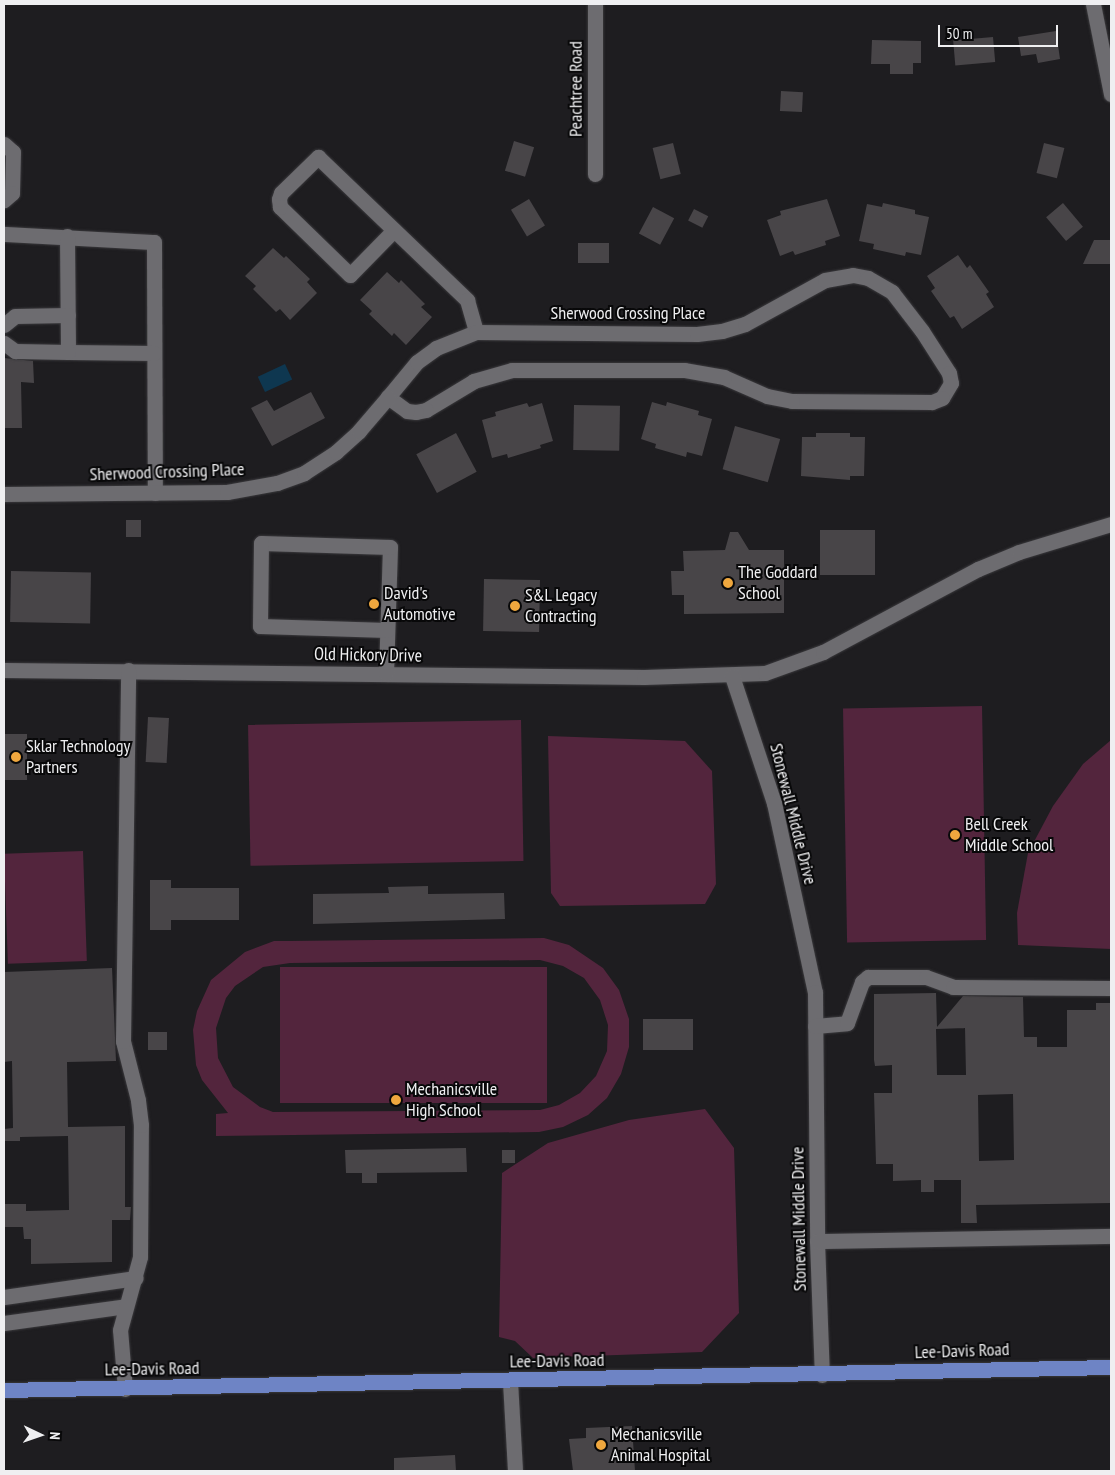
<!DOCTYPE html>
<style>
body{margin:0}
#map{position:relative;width:1115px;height:1475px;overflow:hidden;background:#1e1d20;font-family:"PT Sans Narrow",sans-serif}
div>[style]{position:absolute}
.green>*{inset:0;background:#53253d;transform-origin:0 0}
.water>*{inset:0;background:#0e3750;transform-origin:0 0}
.building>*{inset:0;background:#484548;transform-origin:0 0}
.roads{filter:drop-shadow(0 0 1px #3b3a3d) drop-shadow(0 0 1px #3b3a3d)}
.minor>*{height:15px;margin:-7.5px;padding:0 7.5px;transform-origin:7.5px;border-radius:7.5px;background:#6d6c70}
.major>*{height:15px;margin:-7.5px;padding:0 7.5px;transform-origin:7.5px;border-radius:7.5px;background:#6e84c5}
.dots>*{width:14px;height:14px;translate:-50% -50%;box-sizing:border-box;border:2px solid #080809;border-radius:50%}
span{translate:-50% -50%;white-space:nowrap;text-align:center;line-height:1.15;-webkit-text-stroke:4px #080809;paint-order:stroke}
.street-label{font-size:18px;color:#efeff1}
.poi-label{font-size:18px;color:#efeff1}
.left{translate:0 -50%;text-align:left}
.frame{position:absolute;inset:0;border:5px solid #efeff1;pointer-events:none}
.north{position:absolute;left:15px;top:1410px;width:50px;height:50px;-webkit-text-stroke:4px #080809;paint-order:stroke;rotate:93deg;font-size:14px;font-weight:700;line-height:20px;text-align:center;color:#efeff1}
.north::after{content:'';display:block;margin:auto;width:18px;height:22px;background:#efeff1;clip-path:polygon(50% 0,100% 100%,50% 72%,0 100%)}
.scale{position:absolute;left:938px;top:25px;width:120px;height:22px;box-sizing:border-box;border:2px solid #efeff1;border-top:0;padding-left:6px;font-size:15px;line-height:18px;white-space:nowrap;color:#efeff1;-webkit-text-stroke:4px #080809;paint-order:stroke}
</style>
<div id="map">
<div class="green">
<div style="left:982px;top:706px;width:234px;height:139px;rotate:89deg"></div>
<div style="left:521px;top:720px;width:141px;height:273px;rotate:89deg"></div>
<div style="clip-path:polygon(548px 736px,685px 741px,712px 771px,716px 884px,705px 904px,560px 906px,551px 893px)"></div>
<div style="clip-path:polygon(1111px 740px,1111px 949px,1018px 945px,1017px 913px,1028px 853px,1053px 806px,1083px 764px)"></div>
<div style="left:83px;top:851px;width:110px;height:79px;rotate:88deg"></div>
<div style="clip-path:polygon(evenodd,544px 938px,569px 945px,603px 968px,619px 990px,629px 1019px,629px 1047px,621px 1074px,607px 1098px,588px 1115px,563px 1127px,539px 1132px,216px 1136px,216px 1114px,228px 1113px,202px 1080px,196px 1065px,193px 1030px,197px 1011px,211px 980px,245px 952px,274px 941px,289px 941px,544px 938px,540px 960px,563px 966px,584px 978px,600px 1000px,608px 1025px,607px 1051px,596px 1076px,580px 1093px,559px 1105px,540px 1110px,273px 1112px,260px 1107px,233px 1087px,218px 1058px,216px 1028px,226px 998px,235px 986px,263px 967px,290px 963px,540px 960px)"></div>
<div style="left:547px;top:967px;width:136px;height:267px;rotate:90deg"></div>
<div style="clip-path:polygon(705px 1109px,734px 1148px,739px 1313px,702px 1352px,533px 1358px,515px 1341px,499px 1337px,502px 1173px,548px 1143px,629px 1120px)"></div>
</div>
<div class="water">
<div style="left:285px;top:364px;width:17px;height:30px;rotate:65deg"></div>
</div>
<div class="building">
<div style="clip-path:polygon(1056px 31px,1060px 59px,1038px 63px,1036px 54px,1021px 56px,1018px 37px)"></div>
<div style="left:993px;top:37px;width:25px;height:40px;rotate:85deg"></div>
<div style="clip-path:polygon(872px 40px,921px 41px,921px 63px,913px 63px,913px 74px,890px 74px,890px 64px,871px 64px)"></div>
<div style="left:781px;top:91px;width:22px;height:20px;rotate:3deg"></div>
<div style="left:514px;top:141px;width:21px;height:31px;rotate:17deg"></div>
<div style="left:673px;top:143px;width:32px;height:21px;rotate:76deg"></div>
<div style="left:1044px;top:143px;width:21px;height:31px;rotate:14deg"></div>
<div style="left:529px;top:199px;width:31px;height:21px;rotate:59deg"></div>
<div style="clip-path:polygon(827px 199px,840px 236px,825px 241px,826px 245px,795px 255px,793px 251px,780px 256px,767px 220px,781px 215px,780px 211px)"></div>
<div style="clip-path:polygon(883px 203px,915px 210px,915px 214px,929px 217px,921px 255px,906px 252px,905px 256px,873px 249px,874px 244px,859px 241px,867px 204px,882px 207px)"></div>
<div style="left:1063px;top:203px;width:31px;height:22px;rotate:50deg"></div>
<div style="left:653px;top:207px;width:24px;height:30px;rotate:28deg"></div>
<div style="left:694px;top:209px;width:16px;height:13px;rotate:27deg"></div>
<div style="clip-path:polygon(1094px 240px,1111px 240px,1111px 264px,1083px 264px)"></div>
<div style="left:578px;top:243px;width:31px;height:20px"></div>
<div style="clip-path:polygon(273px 248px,284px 258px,286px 256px,310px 279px,307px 282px,317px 293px,290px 320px,280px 309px,276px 312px,253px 289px,256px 286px,245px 276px)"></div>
<div style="clip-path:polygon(958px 255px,967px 268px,970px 265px,989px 292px,986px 294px,994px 307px,962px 329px,954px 316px,950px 318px,931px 291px,935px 288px,927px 276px)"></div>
<div style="clip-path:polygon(387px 272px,399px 283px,401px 280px,425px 304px,421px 307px,432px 317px,406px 345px,394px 333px,392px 336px,369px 314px,372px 311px,360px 300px)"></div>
<div style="clip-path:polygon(4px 358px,33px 361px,34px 383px,21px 382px,22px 428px,4px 428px)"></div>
<div style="clip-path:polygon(311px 392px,325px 418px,272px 446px,251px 408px,267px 400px,274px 411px)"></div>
<div style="clip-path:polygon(652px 402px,666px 406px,667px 402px,699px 411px,698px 415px,712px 419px,702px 456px,687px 452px,686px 457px,655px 448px,656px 444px,641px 439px)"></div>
<div style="clip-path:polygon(527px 403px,529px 407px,542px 403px,553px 441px,540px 445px,541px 448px,508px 458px,507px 454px,492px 458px,482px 420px,496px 416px,495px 412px)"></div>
<div style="left:574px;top:405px;width:46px;height:45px;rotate:1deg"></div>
<div style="left:735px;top:426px;width:47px;height:45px;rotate:16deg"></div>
<div style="left:456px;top:433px;width:44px;height:45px;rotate:62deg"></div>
<div style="clip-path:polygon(816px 433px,850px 433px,850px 437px,865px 437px,864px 476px,850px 476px,850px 480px,801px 476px,802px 437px,816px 437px)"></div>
<div style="left:126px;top:520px;width:15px;height:17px"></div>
<div style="left:820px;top:530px;width:55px;height:45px"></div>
<div style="clip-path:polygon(730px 532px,738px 532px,749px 550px,784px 550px,784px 613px,684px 614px,684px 595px,672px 595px,671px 571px,684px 571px,683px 551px,725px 550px)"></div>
<div style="left:11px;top:571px;width:80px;height:51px;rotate:1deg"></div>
<div style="left:484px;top:579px;width:56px;height:52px;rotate:1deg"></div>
<div style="left:148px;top:717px;width:21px;height:45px;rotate:3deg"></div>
<div style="left:4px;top:734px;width:23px;height:46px"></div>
<div style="clip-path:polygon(150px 880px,171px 880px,171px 888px,239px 888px,239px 920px,171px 920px,171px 930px,150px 930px)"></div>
<div style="clip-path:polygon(428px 886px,428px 894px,504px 893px,505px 919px,313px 924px,313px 894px,389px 893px,388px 887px)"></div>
<div style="clip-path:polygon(112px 968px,116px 1061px,67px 1062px,68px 1127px,125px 1126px,125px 1207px,131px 1207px,130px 1220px,112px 1220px,112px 1262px,31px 1264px,31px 1239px,24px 1239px,23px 1227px,4px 1227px,4px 1204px,26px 1204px,26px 1211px,69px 1210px,68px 1136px,20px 1137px,20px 1141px,4px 1141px,4px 1129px,13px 1128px,12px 1061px,4px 1062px,4px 972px)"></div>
<div style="clip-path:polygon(evenodd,936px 993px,937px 1027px,963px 996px,1023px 997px,1024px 1037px,1037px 1037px,1037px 1047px,1067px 1047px,1067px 1010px,1096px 1010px,1096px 1003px,1111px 1003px,1111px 1203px,976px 1205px,977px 1223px,961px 1223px,961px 1180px,934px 1180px,934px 1192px,921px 1192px,921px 1180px,893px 1181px,893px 1164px,876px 1164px,874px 1093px,892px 1093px,892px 1065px,875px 1066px,874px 1060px,874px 994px,936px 993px,965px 1028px,966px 1075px,937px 1075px,936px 1029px,965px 1028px,936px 993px,1013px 1094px,1014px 1160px,979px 1161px,978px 1095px,1013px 1094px)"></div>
<div style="left:643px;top:1019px;width:50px;height:31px"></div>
<div style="left:148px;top:1032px;width:19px;height:18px"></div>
<div style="clip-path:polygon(466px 1148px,467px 1172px,377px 1173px,377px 1183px,362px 1183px,362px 1173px,346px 1173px,345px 1150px)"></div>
<div style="left:502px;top:1150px;width:13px;height:13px"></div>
<div style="clip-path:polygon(632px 1426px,635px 1471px,573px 1471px,569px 1439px,586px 1438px,586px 1428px)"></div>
<div style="clip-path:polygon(455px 1455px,456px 1471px,394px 1471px,394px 1458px)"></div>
</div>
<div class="roads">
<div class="minor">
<div style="left:1093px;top:4px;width:92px;rotate:78.7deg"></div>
<div style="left:4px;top:144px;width:12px;rotate:42deg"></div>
<div style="left:13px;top:152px;width:41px;rotate:91.4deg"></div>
<div style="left:12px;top:193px;width:11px;rotate:139deg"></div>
<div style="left:595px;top:174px;width:170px;rotate:-90deg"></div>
<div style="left:394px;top:230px;width:63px;rotate:134.4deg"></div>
<div style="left:350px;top:275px;width:98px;rotate:-135.8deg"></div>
<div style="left:280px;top:207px;width:8px;rotate:-97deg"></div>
<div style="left:279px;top:199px;width:6px;rotate:-72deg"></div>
<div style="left:281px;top:193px;width:52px;rotate:-44.2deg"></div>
<div style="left:318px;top:157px;width:207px;rotate:43.8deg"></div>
<div style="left:467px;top:300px;width:33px;rotate:74deg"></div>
<div style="left:4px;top:234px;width:150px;rotate:3.1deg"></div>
<div style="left:154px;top:242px;width:251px;rotate:89.8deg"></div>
<div style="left:67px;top:236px;width:116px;rotate:89.5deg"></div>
<div style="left:68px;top:352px;width:86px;rotate:0.7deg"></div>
<div style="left:853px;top:275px;width:15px;rotate:11deg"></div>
<div style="left:868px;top:278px;width:28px;rotate:30deg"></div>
<div style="left:892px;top:292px;width:49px;rotate:52.4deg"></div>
<div style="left:922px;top:331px;width:50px;rotate:57.3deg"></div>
<div style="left:949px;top:373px;width:10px;rotate:79deg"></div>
<div style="left:951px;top:383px;width:17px;rotate:121deg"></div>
<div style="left:942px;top:398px;width:11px;rotate:158deg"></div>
<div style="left:932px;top:402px;width:140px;rotate:-179.6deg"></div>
<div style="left:792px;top:401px;width:25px;rotate:-169deg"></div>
<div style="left:767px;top:396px;width:47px;rotate:-156.2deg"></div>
<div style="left:724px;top:377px;width:41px;rotate:-170.1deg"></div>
<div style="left:684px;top:370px;width:172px;rotate:180deg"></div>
<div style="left:512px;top:370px;width:40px;rotate:164deg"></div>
<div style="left:474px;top:381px;width:56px;rotate:148.9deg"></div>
<div style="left:426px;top:410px;width:10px;rotate:169deg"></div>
<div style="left:416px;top:412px;width:9px;rotate:-174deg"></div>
<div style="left:407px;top:411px;width:24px;rotate:-144deg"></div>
<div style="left:388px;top:397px;width:45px;rotate:-50.4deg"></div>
<div style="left:417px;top:362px;width:24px;rotate:-36deg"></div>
<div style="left:436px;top:348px;width:43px;rotate:-21.8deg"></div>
<div style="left:476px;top:332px;width:221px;rotate:0.5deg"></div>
<div style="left:697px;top:334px;width:25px;rotate:-7deg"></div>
<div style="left:722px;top:331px;width:24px;rotate:-17deg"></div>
<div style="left:745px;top:324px;width:91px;rotate:-28.8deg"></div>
<div style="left:825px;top:280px;width:28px;rotate:-10deg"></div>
<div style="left:4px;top:325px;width:14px;rotate:-39deg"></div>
<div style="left:15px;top:316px;width:53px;rotate:-1.1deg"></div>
<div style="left:4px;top:343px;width:14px;rotate:36deg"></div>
<div style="left:15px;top:351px;width:53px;rotate:1.1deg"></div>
<div style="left:4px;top:494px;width:223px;rotate:-0.5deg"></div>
<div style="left:227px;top:492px;width:51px;rotate:-10.2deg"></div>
<div style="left:277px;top:483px;width:29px;rotate:-20deg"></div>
<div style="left:304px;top:473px;width:38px;rotate:-33deg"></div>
<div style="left:336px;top:452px;width:31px;rotate:-42deg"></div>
<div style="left:359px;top:431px;width:45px;rotate:-49.5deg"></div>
<div style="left:4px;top:670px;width:640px;rotate:0.63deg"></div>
<div style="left:644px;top:677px;width:121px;rotate:-1.9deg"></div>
<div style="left:765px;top:673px;width:62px;rotate:-19.9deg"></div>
<div style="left:823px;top:652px;width:176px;rotate:-28.2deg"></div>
<div style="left:978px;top:569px;width:44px;rotate:-22.5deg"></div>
<div style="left:1019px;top:552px;width:96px;rotate:-16.9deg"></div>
<div style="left:386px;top:674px;width:127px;rotate:-88.2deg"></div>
<div style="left:390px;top:547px;width:129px;rotate:-178.2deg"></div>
<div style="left:261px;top:543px;width:83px;rotate:90.7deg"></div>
<div style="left:260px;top:626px;width:127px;rotate:1.8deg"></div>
<div style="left:732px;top:676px;width:134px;rotate:71.7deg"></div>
<div style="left:774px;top:803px;width:193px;rotate:77.8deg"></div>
<div style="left:815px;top:992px;width:249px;rotate:89.5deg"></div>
<div style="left:817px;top:1241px;width:134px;rotate:87.9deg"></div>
<div style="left:815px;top:1026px;width:32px;rotate:-5deg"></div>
<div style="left:847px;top:1023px;width:44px;rotate:-69.9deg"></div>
<div style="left:862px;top:982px;width:8px;rotate:-40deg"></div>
<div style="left:868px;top:977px;width:58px"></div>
<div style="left:926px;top:977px;width:29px;rotate:20deg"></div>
<div style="left:953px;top:987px;width:158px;rotate:0.4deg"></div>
<div style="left:817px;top:1241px;width:294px;rotate:-1deg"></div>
<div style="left:4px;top:1297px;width:133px;rotate:-8.2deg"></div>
<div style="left:4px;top:1323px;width:123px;rotate:-7.9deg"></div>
<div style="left:510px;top:1381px;width:90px;rotate:86.8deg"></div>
<div style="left:125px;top:1389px;width:59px;rotate:-94.8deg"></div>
<div style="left:120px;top:1330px;width:76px;rotate:-74.7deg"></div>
<div style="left:140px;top:1257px;width:132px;rotate:-89.6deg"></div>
<div style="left:141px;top:1125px;width:25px;rotate:-97deg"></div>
<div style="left:138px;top:1100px;width:61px;rotate:-104.3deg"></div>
<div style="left:123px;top:1041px;width:371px;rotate:-89.2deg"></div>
</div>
<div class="major">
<div style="left:4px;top:1390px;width:1107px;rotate:-1.19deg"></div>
</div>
</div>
<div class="dots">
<div style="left:728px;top:583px;background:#efa73e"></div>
<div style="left:374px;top:604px;background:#efa73e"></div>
<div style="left:515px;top:606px;background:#efa73e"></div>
<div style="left:16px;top:757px;background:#efa73e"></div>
<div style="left:955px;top:835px;background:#efa73e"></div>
<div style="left:396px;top:1100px;background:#efa73e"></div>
<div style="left:601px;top:1445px;background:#efa73e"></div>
</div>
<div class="street-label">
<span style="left:576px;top:89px;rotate:-90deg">Peachtree Road</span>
<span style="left:628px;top:313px">Sherwood Crossing Place</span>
<span style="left:167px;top:472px;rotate:-2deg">Sherwood Crossing Place</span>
<span style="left:368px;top:655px;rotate:1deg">Old Hickory Drive</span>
<span style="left:793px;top:814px;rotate:76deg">Stonewall Middle Drive</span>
<span style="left:799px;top:1219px;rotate:-91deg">Stonewall Middle Drive</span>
<span style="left:962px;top:1351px;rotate:-2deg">Lee-Davis Road</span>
<span style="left:557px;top:1361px;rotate:-1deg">Lee-Davis Road</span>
<span style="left:152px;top:1369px;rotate:-1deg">Lee-Davis Road</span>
</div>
<div class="poi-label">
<span class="left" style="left:738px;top:583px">The Goddard<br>School</span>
<span class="left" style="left:384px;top:604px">David's<br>Automotive</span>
<span class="left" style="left:525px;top:606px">S&amp;L Legacy<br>Contracting</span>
<span class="left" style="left:26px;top:757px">Sklar Technology<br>Partners</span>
<span class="left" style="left:965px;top:835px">Bell Creek<br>Middle School</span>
<span class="left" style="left:406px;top:1100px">Mechanicsville<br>High School</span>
<span class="left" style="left:611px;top:1445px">Mechanicsville<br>Animal Hospital</span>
</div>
<div class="frame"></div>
<div class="north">N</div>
<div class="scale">50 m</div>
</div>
